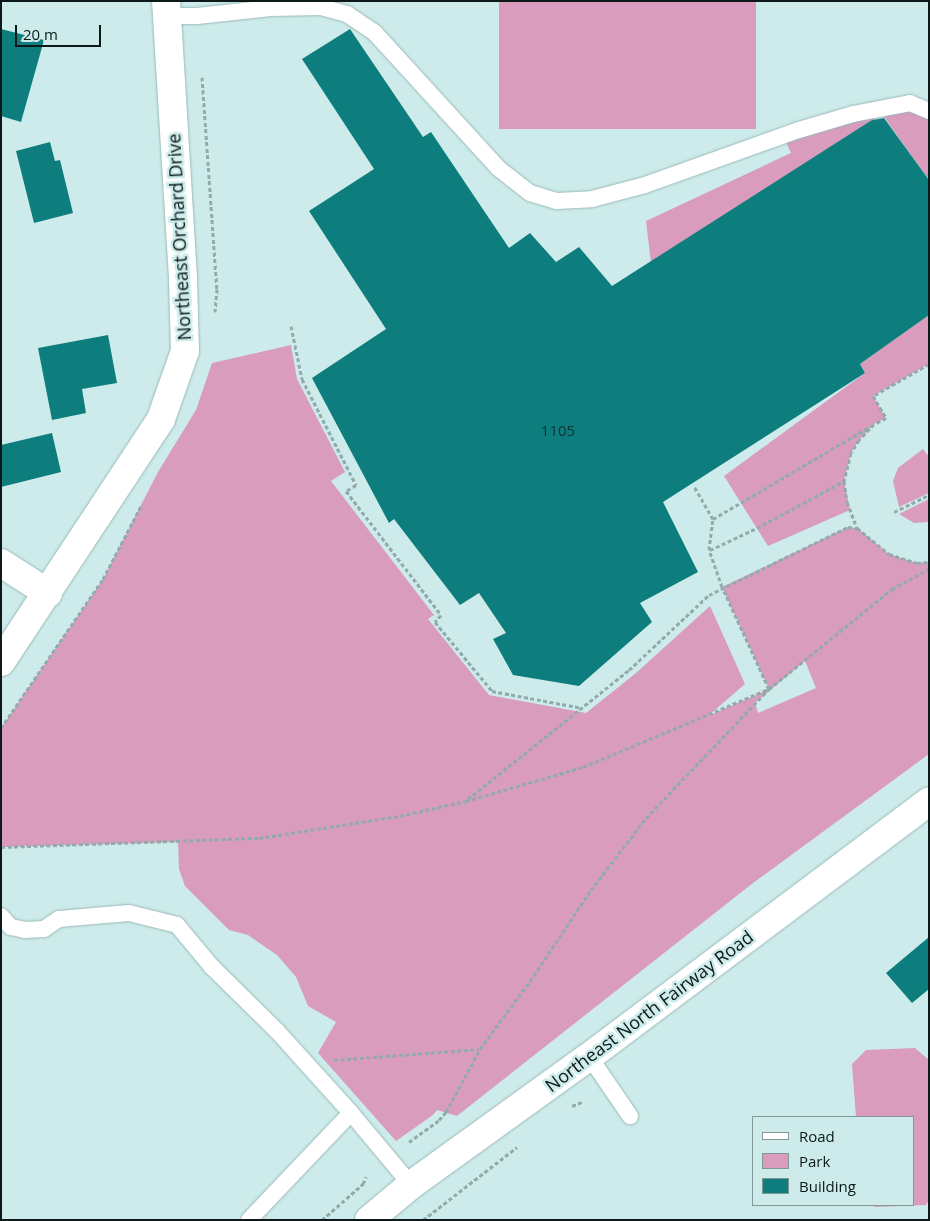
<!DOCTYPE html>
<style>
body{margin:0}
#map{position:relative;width:930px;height:1221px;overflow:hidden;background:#ccebea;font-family:"Open Sans",sans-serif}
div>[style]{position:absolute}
.green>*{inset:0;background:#d99cbd;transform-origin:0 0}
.building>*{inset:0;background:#0d7e7d}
.path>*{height:3px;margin-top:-1.5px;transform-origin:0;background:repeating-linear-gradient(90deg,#92abaa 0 4px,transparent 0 6.5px)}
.roads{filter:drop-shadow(0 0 1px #9bb9b8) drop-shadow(0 0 1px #9bb9b8)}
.service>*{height:16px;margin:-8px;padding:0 8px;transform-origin:8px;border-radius:8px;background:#fff}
.minor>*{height:28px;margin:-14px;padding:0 14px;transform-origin:14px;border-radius:14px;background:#fff}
.tertiary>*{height:28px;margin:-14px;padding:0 14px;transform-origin:14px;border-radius:14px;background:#fff}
span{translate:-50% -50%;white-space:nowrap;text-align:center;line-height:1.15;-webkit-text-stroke:5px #ccebea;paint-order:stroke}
.number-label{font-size:15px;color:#0d3231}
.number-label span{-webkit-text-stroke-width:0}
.street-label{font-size:18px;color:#0d1818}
.frame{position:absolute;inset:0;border:2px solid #0d1818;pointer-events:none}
.legend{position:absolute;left:752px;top:1116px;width:162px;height:90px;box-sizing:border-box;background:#ccebea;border:1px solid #809796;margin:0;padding:6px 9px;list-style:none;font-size:15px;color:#0d1818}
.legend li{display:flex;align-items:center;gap:10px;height:25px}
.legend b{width:25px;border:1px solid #809796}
.scale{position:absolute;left:15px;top:25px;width:86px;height:22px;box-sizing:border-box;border:2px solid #0d1818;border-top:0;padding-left:6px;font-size:15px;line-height:18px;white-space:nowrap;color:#0d1818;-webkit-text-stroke:4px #ccebea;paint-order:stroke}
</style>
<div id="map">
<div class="green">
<div style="left:499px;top:1px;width:257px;height:128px"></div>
<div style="clip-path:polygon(883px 107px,929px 111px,929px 173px,926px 176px,882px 114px,651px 263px,646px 221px,791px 153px,783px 135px)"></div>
<div style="clip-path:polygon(929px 315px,929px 364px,873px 396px,886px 418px,874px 424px,859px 440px,851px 453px,844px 481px,850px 510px,768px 546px,724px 476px,865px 373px,860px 364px)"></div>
<div style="clip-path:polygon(evenodd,291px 345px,297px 379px,345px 472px,331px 481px,434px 615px,428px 619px,489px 695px,586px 713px,636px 673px,710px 606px,745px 684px,708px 716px,769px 689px,722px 587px,848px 527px,857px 528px,889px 554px,917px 563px,929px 562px,929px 754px,753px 883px,457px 1116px,437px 1110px,433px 1115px,396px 1141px,318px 1053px,336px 1022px,308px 1006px,296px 977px,277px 955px,248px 935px,229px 930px,185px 886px,179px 869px,178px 842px,1px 847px,1px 728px,103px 579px,158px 472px,196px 410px,212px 363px,291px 345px,805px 661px,816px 688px,758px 713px,755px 703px,805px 661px)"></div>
<div style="clip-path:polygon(923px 449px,929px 457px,929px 493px,899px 507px,893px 481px,898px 468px)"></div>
<div style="clip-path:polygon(929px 499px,929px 522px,914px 523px,899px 514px)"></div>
<div style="clip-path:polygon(915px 1048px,929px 1060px,929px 1200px,926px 1205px,875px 1207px,872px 1205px,914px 1205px,914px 1117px,856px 1117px,852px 1064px,866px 1050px)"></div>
</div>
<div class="building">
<div style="clip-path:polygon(1px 29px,44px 40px,21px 122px,1px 116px)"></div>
<div style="clip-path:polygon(350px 29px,423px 137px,431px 132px,509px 248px,530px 233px,556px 262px,579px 247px,612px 286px,872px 120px,884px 118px,929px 180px,929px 315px,860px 364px,865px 373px,663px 502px,698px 572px,640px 603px,652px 622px,579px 686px,513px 675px,493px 639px,506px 633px,479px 593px,460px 605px,394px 519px,389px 523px,312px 378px,386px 329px,309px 211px,374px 169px,302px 59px)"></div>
<div style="clip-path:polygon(50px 142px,55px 161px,60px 160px,73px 213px,34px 223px,16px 151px)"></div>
<div style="clip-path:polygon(108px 335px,117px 383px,82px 389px,86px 413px,52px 420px,38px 348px)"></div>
<div style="clip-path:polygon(52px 433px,61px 472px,1px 487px,1px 445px)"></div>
<div style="clip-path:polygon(929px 937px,929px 989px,912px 1003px,886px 973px)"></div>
</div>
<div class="path">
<div style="left:202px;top:77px;width:213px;rotate:86deg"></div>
<div style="left:217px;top:289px;width:23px;rotate:95deg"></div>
<div style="left:926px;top:176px;width:4px;rotate:-45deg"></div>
<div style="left:291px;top:326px;width:54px;rotate:78.3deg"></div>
<div style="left:302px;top:379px;width:119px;rotate:63deg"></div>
<div style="left:356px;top:485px;width:12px;rotate:149deg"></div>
<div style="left:346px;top:491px;width:156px;rotate:52.5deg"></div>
<div style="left:441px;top:615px;width:9px;rotate:131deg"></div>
<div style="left:435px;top:622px;width:89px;rotate:50.4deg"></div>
<div style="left:492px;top:691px;width:92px;rotate:10.7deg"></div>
<div style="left:929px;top:364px;width:64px;rotate:150.3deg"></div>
<div style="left:873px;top:396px;width:26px;rotate:59deg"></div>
<div style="left:886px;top:418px;width:13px;rotate:153deg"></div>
<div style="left:874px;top:424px;width:22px;rotate:133deg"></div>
<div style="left:859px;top:440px;width:15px;rotate:122deg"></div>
<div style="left:851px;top:453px;width:29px;rotate:104deg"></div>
<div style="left:844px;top:481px;width:21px;rotate:82deg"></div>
<div style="left:847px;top:502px;width:28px;rotate:69deg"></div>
<div style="left:857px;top:528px;width:41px;rotate:39.1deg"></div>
<div style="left:889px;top:554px;width:29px;rotate:18deg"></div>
<div style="left:917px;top:563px;width:12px;rotate:-5deg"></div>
<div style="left:894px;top:512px;width:39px;rotate:-26deg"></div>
<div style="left:713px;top:519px;width:181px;rotate:-30.5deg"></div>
<div style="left:710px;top:550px;width:52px;rotate:-25.1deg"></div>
<div style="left:757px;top:528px;width:99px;rotate:-28.4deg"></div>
<div style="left:1px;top:728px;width:181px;rotate:-55.6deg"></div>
<div style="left:103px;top:579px;width:85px;rotate:-62.5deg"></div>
<div style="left:468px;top:799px;width:206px;rotate:-38.7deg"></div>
<div style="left:629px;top:670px;width:110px;rotate:-43.2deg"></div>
<div style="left:709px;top:595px;width:155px;rotate:-26.1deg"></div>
<div style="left:848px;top:527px;width:9px;rotate:6deg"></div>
<div style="left:1px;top:847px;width:258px;rotate:-2deg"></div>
<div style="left:259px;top:838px;width:143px;rotate:-8.9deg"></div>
<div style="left:400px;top:816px;width:68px;rotate:-12.8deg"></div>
<div style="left:466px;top:801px;width:122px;rotate:-16.2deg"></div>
<div style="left:583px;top:767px;width:202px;rotate:-22.8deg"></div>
<div style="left:769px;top:689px;width:112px;rotate:-114.7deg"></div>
<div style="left:722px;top:587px;width:39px;rotate:-109deg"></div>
<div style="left:709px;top:550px;width:31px;rotate:-83deg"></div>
<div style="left:713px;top:519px;width:39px;rotate:-120deg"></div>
<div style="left:334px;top:1060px;width:145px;rotate:-4.3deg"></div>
<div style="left:572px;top:1106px;width:11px;rotate:-22deg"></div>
<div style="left:409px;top:1142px;width:37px;rotate:-36deg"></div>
<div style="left:439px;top:1120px;width:11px;rotate:-49deg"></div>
<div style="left:446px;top:1112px;width:72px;rotate:-61.6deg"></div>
<div style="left:480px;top:1049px;width:84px;rotate:-53.7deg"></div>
<div style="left:530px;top:981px;width:110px;rotate:-56.2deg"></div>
<div style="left:591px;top:890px;width:91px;rotate:-52.6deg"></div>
<div style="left:646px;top:818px;width:178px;rotate:-46.4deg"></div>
<div style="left:769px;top:689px;width:159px;rotate:-39.1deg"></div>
<div style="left:892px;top:589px;width:42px;rotate:-28.4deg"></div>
<div style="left:322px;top:1220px;width:55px;rotate:-41.3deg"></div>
<div style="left:363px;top:1184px;width:8px;rotate:-67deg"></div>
<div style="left:423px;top:1220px;width:119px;rotate:-37.8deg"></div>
</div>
<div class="roads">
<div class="service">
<div style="left:167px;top:16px;width:30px"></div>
<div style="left:197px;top:16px;width:74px;rotate:-6.2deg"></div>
<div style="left:271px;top:8px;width:50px;rotate:-1.1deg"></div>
<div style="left:321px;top:7px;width:27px;rotate:15deg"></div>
<div style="left:347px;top:14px;width:32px;rotate:34deg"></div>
<div style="left:374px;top:32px;width:184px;rotate:47.6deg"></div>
<div style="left:498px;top:168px;width:41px;rotate:38deg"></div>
<div style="left:530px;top:193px;width:28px;rotate:17deg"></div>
<div style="left:557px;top:201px;width:35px;rotate:-3deg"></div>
<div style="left:592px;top:199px;width:55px;rotate:-14.8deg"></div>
<div style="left:645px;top:185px;width:164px;rotate:-19.7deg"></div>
<div style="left:799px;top:130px;width:56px;rotate:-16.5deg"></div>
<div style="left:853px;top:114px;width:58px;rotate:-10.9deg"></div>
<div style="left:910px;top:103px;width:21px;rotate:23deg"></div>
<div style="left:1px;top:916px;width:15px;rotate:48deg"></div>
<div style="left:11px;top:927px;width:14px;rotate:12deg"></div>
<div style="left:25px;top:930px;width:19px;rotate:-3deg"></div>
<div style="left:44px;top:929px;width:18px;rotate:-34deg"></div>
<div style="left:59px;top:919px;width:70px;rotate:-4.9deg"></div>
<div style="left:129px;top:913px;width:49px;rotate:14deg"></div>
<div style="left:177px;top:925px;width:55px;rotate:50.2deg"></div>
<div style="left:212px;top:967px;width:91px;rotate:44.6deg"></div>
<div style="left:277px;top:1031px;width:110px;rotate:47.9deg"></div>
<div style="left:351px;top:1113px;width:94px;rotate:50.2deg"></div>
<div style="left:589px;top:1056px;width:73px;rotate:55.7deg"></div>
<div style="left:249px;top:1220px;width:148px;rotate:-46.4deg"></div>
</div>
<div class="minor">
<div style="left:1px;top:563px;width:56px;rotate:32.6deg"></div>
</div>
<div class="tertiary">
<div style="left:1px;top:662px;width:291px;rotate:-56.6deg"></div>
<div style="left:161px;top:419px;width:72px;rotate:-70.6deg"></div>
<div style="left:185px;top:351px;width:73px;rotate:-91.6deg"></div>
<div style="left:183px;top:278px;width:278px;rotate:-93.5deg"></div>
<div style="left:369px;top:1220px;width:55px;rotate:-39.8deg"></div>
<div style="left:411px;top:1185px;width:216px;rotate:-35.8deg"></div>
<div style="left:586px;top:1059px;width:429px;rotate:-36.9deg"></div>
</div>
</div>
<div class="number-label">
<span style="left:558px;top:431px">1105</span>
</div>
<div class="street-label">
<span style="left:179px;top:237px;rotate:-93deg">Northeast Orchard Drive</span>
<span style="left:649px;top:1011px;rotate:-37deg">Northeast North Fairway Road</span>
</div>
<div class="frame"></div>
<ul class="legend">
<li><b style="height:6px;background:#fff"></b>Road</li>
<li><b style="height:14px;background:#d99cbd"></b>Park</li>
<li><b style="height:14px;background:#0d7e7d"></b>Building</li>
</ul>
<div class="scale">20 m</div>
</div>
